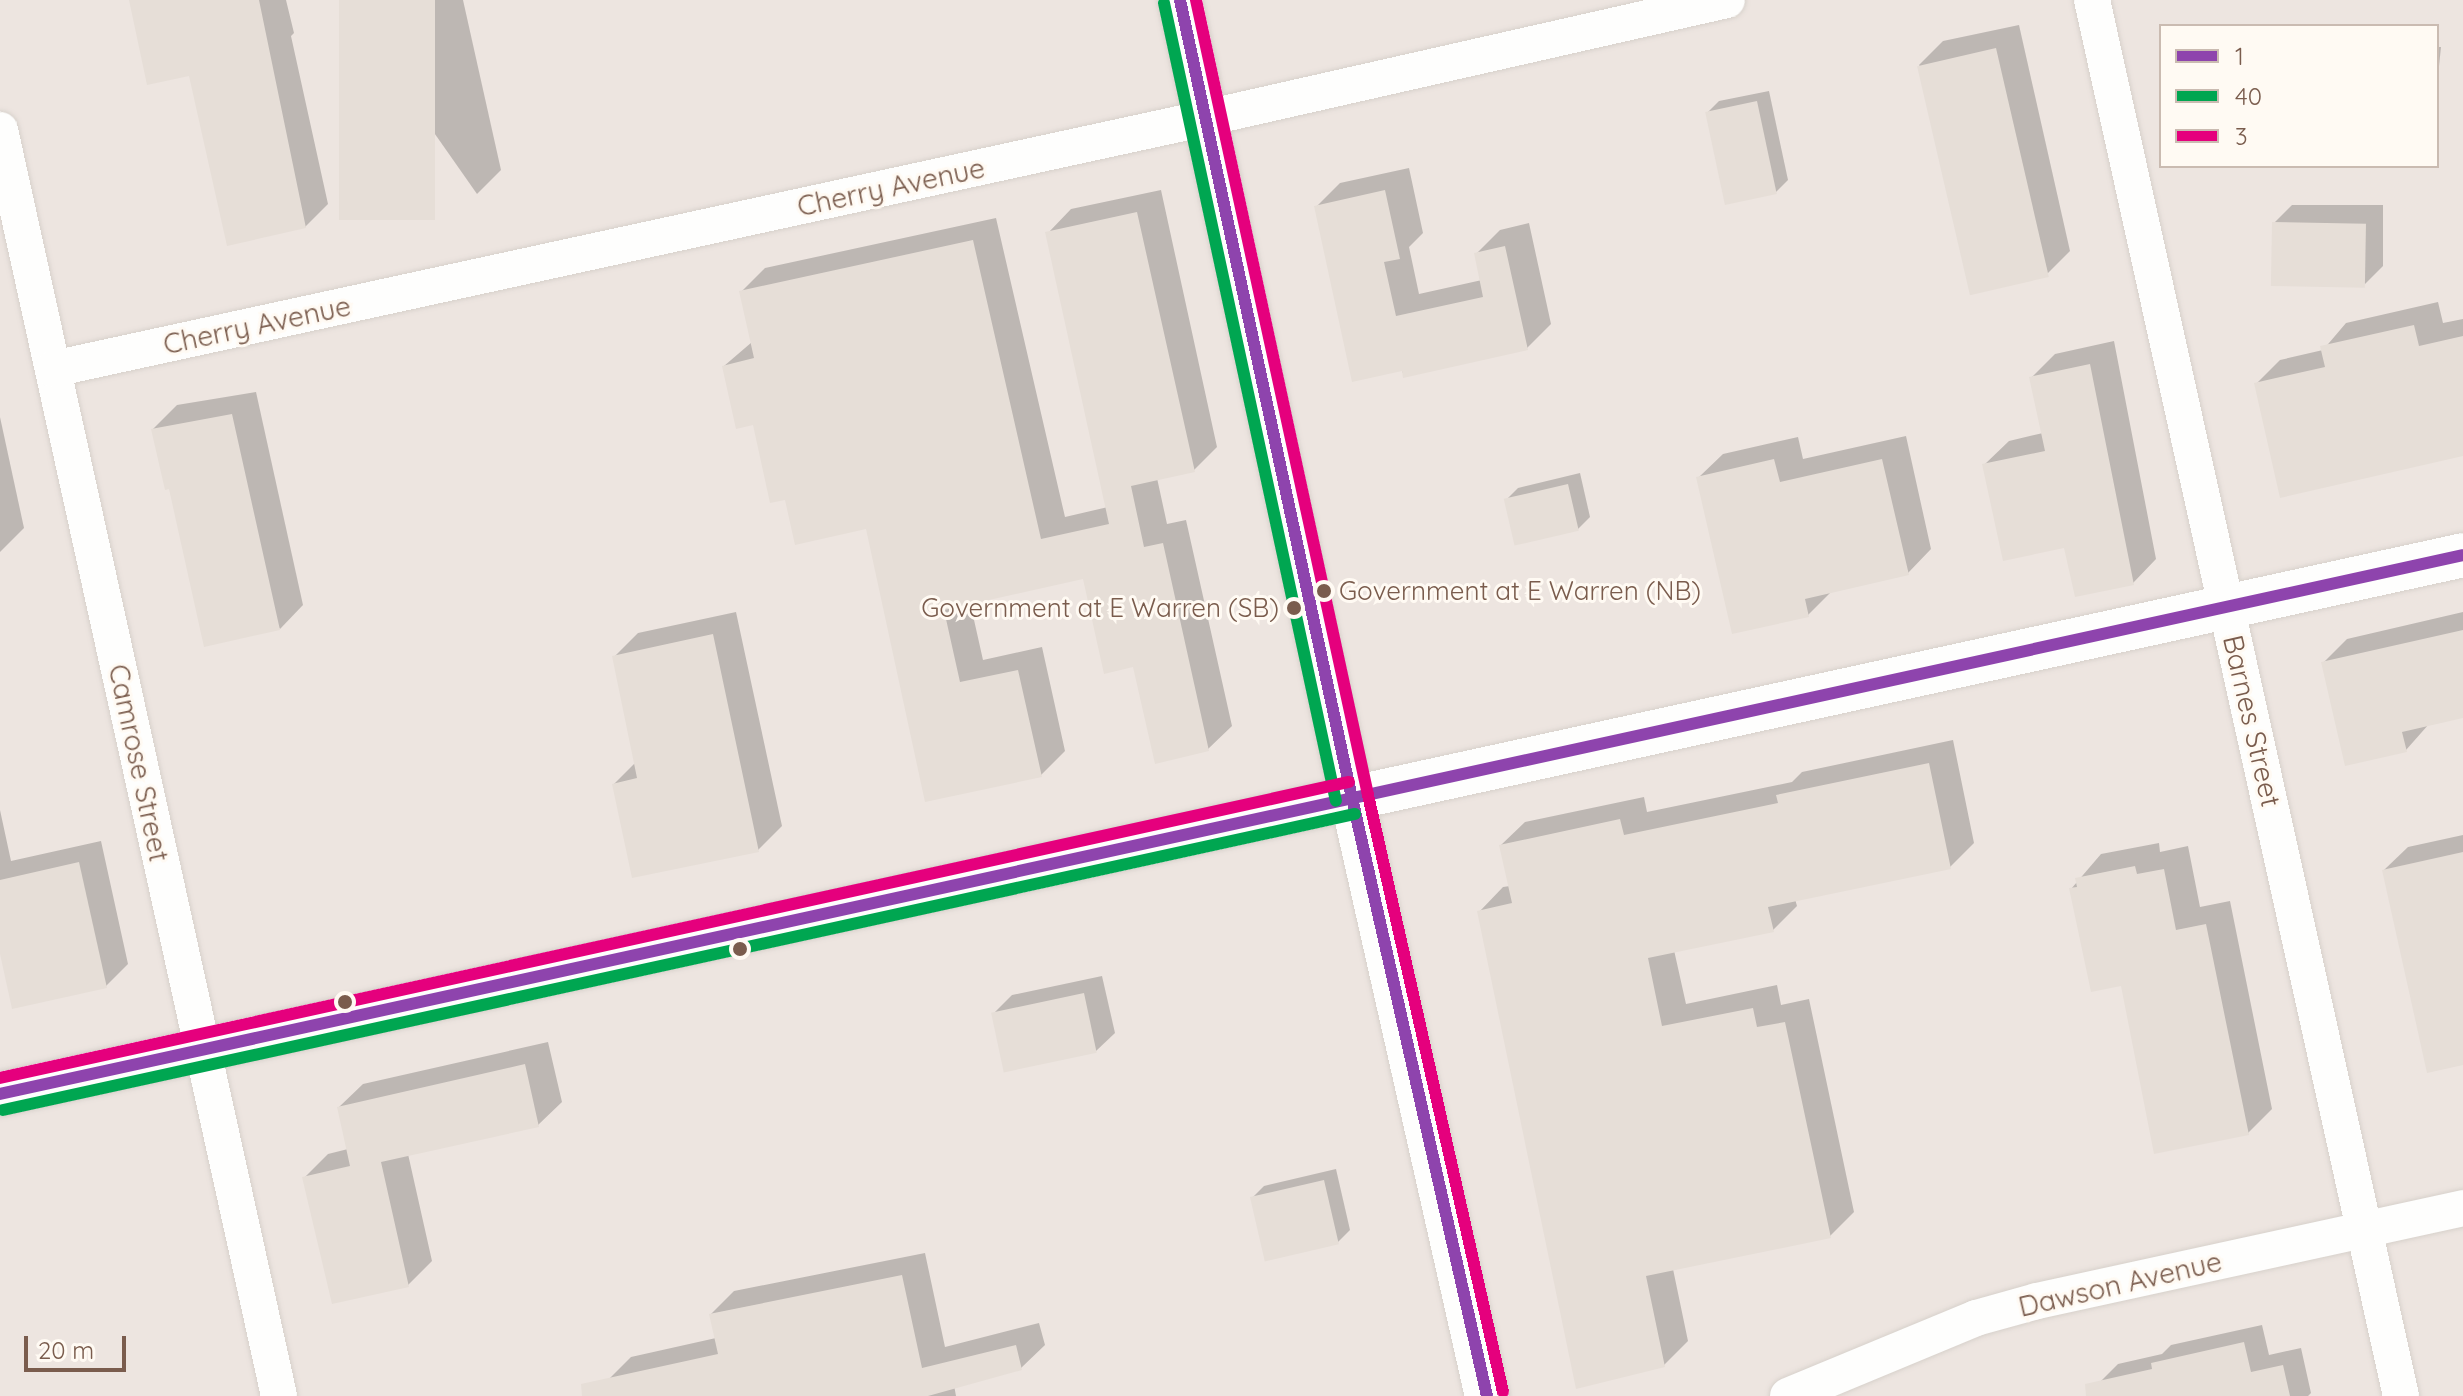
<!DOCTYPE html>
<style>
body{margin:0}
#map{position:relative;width:2463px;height:1396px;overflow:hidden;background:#f9f5f0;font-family:Quicksand,sans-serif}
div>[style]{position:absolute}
.industrial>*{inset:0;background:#ede5e0}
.shadow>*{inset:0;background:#0003}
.building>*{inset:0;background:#e6ded7;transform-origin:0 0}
.roads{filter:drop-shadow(0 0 2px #d7d1cb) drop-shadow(0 0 2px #d7d1cb)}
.street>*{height:36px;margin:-18px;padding:0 18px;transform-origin:18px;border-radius:18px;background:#fefefd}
.secondary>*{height:44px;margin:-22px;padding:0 22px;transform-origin:22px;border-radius:22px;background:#fefefd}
.bus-1>*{height:12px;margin:-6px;padding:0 6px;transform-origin:6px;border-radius:6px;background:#8e44ad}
.bus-2>*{height:12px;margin:-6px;padding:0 6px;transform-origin:6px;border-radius:6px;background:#00a651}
.bus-3>*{height:12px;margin:-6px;padding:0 6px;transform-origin:6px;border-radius:6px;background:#e5007d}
.dots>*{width:22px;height:22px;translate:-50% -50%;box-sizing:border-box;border:4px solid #fffaf3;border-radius:50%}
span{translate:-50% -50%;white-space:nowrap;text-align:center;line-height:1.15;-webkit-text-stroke:6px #fffaf3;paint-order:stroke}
.bus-label{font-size:26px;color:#7a5c4d}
.left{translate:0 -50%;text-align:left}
.right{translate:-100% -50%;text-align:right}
.street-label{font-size:28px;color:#7a5c4d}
.legend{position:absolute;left:2159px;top:24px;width:280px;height:144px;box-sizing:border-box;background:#fffaf3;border:2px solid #cabbb1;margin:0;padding:10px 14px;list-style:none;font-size:24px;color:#7a5c4d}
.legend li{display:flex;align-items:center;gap:16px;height:40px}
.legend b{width:40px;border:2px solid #cabbb1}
.scale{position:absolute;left:24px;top:1336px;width:102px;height:36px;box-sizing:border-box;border:4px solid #7a5c4d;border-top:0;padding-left:10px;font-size:24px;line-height:28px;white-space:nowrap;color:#7a5c4d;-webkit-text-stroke:6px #fffaf3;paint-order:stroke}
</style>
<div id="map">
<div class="industrial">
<div style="clip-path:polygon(evenodd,0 0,2463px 0,2463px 1396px,0 1396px,0 0,2161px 26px,2437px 26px,2437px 166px,2161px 166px,2161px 26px)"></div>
</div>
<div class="shadow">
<div style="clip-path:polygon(131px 0,286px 0,294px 33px,291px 36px,328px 204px,305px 227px,191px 73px)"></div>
<div style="clip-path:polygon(341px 0,463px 0,501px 170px,477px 194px)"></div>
<div style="clip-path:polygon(2019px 25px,2070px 251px,2046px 275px,1919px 65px,1943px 41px)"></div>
<div style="clip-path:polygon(2437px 47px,2441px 47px,2437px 85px)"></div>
<div style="clip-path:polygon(1769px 91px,1788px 180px,1776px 192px,1707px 113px,1719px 101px)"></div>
<div style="clip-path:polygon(1409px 168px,1423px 233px,1409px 247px,1419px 294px,1482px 280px,1476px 254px,1500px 230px,1529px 223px,1551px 324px,1527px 348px,1404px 375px,1316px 207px,1340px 183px)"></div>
<div style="clip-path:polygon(1161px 190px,1217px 447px,1194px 470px,1157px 478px,1167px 524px,1186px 520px,1232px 726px,1208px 749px,1084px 577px,970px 602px,983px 660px,1042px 647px,1065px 751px,1041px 775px,927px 799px,867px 527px,786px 497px,755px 422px,724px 366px,752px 342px,741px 292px,765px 268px,996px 218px,1065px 517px,1108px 507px,1048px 233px,1071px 209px)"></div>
<div style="clip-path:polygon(2292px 205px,2383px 205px,2383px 266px,2365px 284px,2274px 223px)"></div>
<div style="clip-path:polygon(2438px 302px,2443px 323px,2463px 319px,2463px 454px,2256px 384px,2280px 360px,2323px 350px,2346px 323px)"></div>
<div style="clip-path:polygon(2114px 341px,2156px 559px,2133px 583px,2066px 545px,1985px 464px,2009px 441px,2043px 433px,2031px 378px,2055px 354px)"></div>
<div style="clip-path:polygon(256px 392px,303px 605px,280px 629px,170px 487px,153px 429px,177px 405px)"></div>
<div style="clip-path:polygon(0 417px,24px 528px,0 552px)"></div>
<div style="clip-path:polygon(1906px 436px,1931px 549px,1908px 573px,1833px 590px,1808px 615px,1699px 477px,1723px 454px,1798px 437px,1803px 459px)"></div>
<div style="clip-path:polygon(1580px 473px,1590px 517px,1578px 529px,1506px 500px,1518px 488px)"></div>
<div style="clip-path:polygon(736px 612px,782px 826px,758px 850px,614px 784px,636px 762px,614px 657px,638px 633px)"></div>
<div style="clip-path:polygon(2463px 612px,2463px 716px,2429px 724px,2406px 750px,2323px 663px,2347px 639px)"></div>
<div style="clip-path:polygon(1953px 740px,1974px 843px,1950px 867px,1795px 899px,1797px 906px,1773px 930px,1674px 950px,1686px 1004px,1777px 985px,1781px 1005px,1809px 999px,1854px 1212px,1830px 1236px,1673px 1269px,1688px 1341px,1664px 1365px,1480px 911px,1503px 887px,1510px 886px,1501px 845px,1525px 822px,1644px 797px,1647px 812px,1792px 782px,1802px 772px)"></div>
<div style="clip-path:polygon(0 810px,11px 861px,101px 841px,128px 964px,106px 986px,0 945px)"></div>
<div style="clip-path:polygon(2463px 835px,2463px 1063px,2384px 870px,2408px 847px)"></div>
<div style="clip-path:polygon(2159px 843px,2160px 852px,2188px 846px,2200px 907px,2230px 901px,2272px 1109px,2248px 1133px,2123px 984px,2071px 889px,2101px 854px)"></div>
<div style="clip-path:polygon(1102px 976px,1115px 1033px,1096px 1051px,994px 1013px,1012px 995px)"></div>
<div style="clip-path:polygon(548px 1042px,562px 1102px,538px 1125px,408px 1154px,432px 1261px,408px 1285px,304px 1178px,328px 1154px,348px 1149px,339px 1107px,363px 1084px)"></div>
<div style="clip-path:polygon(1336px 1169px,1350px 1230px,1338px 1242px,1252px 1198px,1264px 1186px)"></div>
<div style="clip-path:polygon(925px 1253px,945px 1347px,1039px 1323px,1045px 1345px,1021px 1368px,954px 1385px,956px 1396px,611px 1396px,608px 1380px,631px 1357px,716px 1338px,711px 1314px,734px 1291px)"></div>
<div style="clip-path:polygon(2262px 1325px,2269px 1355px,2301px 1348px,2311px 1393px,2308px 1396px,2103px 1396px,2100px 1382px,2118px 1364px,2162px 1354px,2171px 1345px)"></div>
</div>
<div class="building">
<div style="clip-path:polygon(129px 0,259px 0,306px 228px,227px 246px,189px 76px,147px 85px)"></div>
<div style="left:339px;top:0;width:96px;height:220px"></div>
<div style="left:1996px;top:48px;width:235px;height:81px;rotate:77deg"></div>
<div style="left:1757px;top:101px;width:95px;height:53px;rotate:78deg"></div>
<div style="clip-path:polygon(1385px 190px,1400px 259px,1384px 262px,1396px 316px,1483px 297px,1474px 253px,1505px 246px,1528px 350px,1403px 378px,1402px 371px,1352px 382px,1314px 206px)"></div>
<div style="clip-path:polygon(1137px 212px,1195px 472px,1131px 486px,1144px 547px,1163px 543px,1209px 751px,1155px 764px,1133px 667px,1104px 674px,1083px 579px,944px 610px,960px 682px,1018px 670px,1042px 777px,925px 802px,866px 529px,795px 545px,785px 500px,770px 503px,753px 425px,736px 429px,722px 366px,754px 358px,739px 291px,973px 240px,1041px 539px,1109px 524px,1045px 232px)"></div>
<div style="left:2272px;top:222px;width:94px;height:64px;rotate:1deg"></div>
<div style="clip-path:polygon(2414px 325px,2419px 346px,2463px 336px,2463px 456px,2280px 498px,2254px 383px,2325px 367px,2320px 346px)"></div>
<div style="clip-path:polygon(2090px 364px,2134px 585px,2075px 597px,2064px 548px,2003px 561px,1982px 464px,2045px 451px,2029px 377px)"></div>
<div style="clip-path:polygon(232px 414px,280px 630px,204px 647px,169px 489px,165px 490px,151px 429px)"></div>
<div style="clip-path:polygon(1774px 459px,1780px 482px,1882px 459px,1909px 575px,1805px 599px,1809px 617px,1732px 634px,1696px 477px)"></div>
<div style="left:1568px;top:484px;width:48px;height:66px;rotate:77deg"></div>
<div style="clip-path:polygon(2463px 630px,2463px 718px,2402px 732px,2407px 752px,2345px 766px,2321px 662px)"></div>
<div style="clip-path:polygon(713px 634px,759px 852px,632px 878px,612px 784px,637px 778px,612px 656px)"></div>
<div style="clip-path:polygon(1929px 763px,1951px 869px,1768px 907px,1774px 932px,1648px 958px,1662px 1026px,1753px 1008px,1757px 1027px,1785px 1022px,1831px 1238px,1646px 1276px,1665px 1367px,1576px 1389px,1477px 911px,1512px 903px,1499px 845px,1620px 819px,1624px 835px,1778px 803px,1776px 795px)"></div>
<div style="clip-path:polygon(2463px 852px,2463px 1065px,2427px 1073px,2382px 870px)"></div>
<div style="clip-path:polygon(79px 862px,107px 988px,12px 1009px,0 954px,0 880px)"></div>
<div style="clip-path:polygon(2135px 866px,2137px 874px,2164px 869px,2176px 930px,2206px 924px,2249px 1135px,2154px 1154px,2121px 986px,2091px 992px,2069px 888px,2077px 887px,2075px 878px)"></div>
<div style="left:1084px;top:993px;width:61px;height:95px;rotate:78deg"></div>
<div style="clip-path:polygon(525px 1064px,539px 1127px,381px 1162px,409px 1287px,332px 1304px,302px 1177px,350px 1166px,337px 1107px)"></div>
<div style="left:1324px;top:1180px;width:66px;height:76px;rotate:77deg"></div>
<div style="clip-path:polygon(902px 1275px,922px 1368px,1016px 1345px,1022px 1370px,928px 1396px,582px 1396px,581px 1384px,718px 1354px,709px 1314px)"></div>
<div style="clip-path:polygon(2244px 1342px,2251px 1372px,2283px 1365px,2290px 1396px,2086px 1396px,2085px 1384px,2152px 1369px,2151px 1363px)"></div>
</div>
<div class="roads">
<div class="street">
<div style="left:2092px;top:0;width:1430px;rotate:77.52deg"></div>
<div style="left:0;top:130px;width:1296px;rotate:77.57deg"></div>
<div style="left:53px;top:369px;width:1180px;rotate:-12.28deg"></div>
<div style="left:1206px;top:118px;width:534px;rotate:-12.76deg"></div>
<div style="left:1788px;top:1396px;width:204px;rotate:-22.5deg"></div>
<div style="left:1976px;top:1318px;width:63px;rotate:-15.6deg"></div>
<div style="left:2037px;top:1301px;width:436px;rotate:-12.3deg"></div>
</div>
<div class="secondary">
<div style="left:1180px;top:0;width:816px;rotate:77.84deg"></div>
<div style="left:1352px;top:798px;width:613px;rotate:77.28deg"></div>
<div style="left:0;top:1094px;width:2521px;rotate:-12.34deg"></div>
</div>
</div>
<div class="bus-1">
<div style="left:1180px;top:0;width:816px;rotate:77.84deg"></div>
<div style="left:1352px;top:798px;width:613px;rotate:77.28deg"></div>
<div style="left:0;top:1094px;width:2521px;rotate:-12.34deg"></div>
</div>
<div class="bus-2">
<div style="left:1164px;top:3px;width:816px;rotate:77.84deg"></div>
<div style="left:3px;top:1110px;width:1384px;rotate:-12.35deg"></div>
</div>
<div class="bus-3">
<div style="left:1196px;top:0;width:813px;rotate:77.79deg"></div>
<div style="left:1368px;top:795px;width:612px;rotate:77.26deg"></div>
<div style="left:0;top:1078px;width:1381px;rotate:-12.38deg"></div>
</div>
<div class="dots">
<div style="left:1324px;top:591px;background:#7a5c4d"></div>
<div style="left:1294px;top:608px;background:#7a5c4d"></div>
<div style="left:740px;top:949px;background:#7a5c4d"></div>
<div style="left:345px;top:1002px;background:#7a5c4d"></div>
</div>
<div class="bus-label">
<span class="left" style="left:1339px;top:591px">Government at E Warren (NB)</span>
<span class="right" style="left:1279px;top:608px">Government at E Warren (SB)</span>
</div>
<div class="street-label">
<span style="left:891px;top:187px;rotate:-12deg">Cherry Avenue</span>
<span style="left:257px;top:325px;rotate:-12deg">Cherry Avenue</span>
<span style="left:2252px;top:721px;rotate:77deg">Barnes Street</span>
<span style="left:139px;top:763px;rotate:78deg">Camrose Street</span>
<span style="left:2120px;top:1284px;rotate:-13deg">Dawson Avenue</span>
</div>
<ul class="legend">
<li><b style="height:10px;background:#8e44ad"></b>1</li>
<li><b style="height:10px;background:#00a651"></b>40</li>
<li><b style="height:10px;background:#e5007d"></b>3</li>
</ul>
<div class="scale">20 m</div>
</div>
